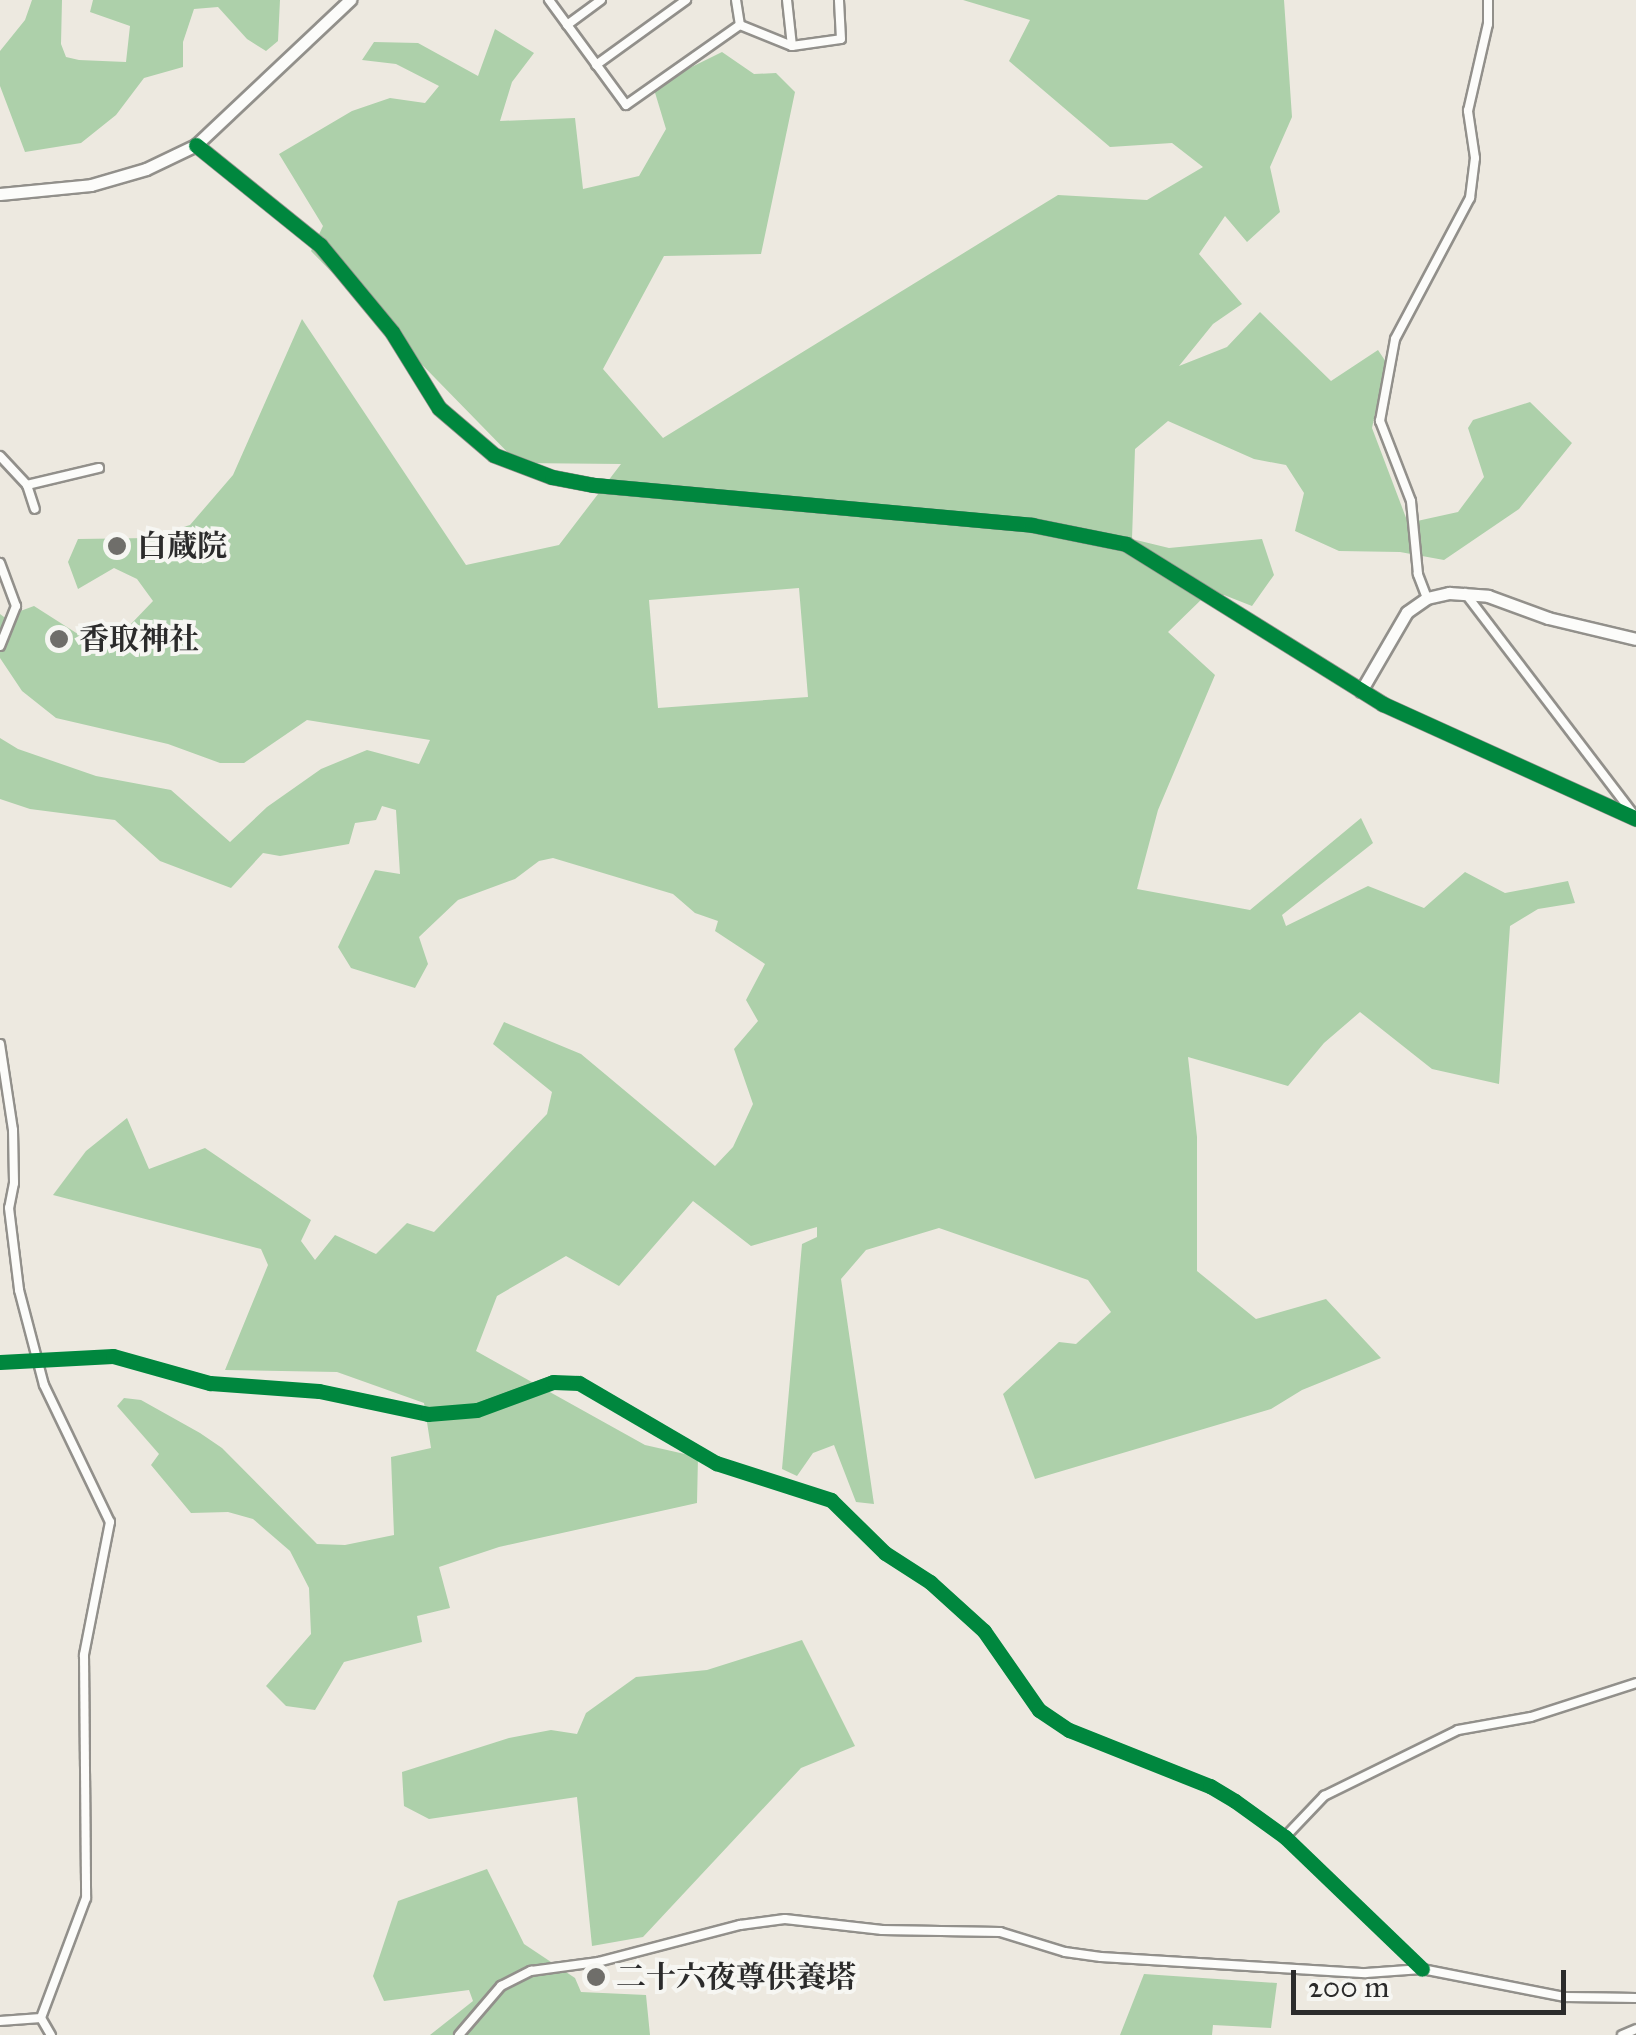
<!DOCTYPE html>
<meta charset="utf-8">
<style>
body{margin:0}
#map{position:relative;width:1636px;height:2035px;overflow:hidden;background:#ede9e0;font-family:"IM FELL Great Primer","Noto Serif JP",serif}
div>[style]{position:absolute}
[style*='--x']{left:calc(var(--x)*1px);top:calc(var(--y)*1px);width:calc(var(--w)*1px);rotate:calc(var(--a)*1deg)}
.forest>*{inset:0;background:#add0aa}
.roads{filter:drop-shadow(2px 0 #92908b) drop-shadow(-2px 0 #92908b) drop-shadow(0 2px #92908b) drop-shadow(0 -2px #92908b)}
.street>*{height:8px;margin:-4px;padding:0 4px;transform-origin:4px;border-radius:4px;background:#fcfcfa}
.secondary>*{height:11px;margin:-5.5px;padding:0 5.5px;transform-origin:5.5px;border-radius:5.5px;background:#fcfcfa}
.cycleway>*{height:15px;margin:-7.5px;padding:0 7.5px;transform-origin:7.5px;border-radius:7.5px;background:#00873e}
.dots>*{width:28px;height:28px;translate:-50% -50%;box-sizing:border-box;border:5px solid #f6f6f2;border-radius:50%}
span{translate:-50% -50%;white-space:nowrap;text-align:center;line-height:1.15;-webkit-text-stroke:8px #f6f6f2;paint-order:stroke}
.poi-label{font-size:30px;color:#2b2b2b;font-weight:700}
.left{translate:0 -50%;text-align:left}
.scale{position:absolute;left:1291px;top:1970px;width:275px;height:45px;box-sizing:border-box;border:5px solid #2b2b2b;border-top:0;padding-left:12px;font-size:30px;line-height:35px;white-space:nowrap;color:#2b2b2b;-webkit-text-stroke:8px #f6f6f2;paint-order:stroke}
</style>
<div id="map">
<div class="forest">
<i style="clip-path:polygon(32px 0,62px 0,61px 44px,66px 57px,79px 60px,126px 62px,130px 26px,90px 12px,93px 0,280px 0,278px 41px,266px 51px,247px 39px,218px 7px,194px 9px,183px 42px,183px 67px,144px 78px,116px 115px,81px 143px,25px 152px,0 86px,0 51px,25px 20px)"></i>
<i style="clip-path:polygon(evenodd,963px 0,1284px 0,1292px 117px,1270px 167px,1280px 212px,1247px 242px,1225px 216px,1199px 254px,1242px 304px,1213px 324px,1179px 366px,1227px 347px,1260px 312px,1331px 381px,1378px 350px,1386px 362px,1372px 428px,1408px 523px,1458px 512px,1484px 477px,1468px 428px,1473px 420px,1530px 402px,1572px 443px,1519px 509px,1444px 560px,1400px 552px,1339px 551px,1295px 531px,1304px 493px,1286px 465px,1254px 459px,1168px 421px,1135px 449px,1132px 539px,1169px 548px,1262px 539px,1274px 575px,1252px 606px,1224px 595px,1206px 595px,1168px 632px,1215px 675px,1158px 810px,1137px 889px,1250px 910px,1361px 818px,1373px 843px,1282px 915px,1286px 926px,1368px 886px,1424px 908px,1465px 872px,1505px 893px,1568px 881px,1575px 903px,1538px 909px,1510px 926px,1499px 1084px,1432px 1069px,1360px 1012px,1324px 1043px,1288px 1086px,1188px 1057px,1197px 1137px,1197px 1271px,1256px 1319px,1326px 1299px,1381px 1358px,1302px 1390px,1271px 1409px,1035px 1479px,1003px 1394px,1059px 1342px,1076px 1344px,1111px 1312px,1088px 1280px,939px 1228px,866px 1250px,841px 1279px,874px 1504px,856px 1502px,834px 1445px,813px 1453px,797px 1476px,782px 1469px,802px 1244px,817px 1237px,817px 1227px,751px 1246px,693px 1201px,619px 1286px,566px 1256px,497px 1296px,476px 1351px,645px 1445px,698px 1457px,697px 1503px,499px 1547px,439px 1567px,450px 1608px,417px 1616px,422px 1642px,344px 1662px,315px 1710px,286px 1706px,266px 1686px,311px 1634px,309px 1588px,290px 1551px,253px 1519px,228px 1512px,191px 1513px,151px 1465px,159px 1454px,117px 1406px,124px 1398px,141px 1400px,200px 1433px,222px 1448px,317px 1544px,345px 1545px,394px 1535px,391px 1457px,431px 1448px,424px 1403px,337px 1372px,225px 1370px,268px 1265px,261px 1249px,53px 1195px,86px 1151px,127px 1118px,149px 1169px,205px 1148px,311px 1220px,301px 1241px,315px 1260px,335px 1235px,376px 1254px,407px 1223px,434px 1232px,547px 1114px,552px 1092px,493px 1044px,504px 1022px,581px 1054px,715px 1166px,733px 1147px,753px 1104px,734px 1049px,758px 1021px,746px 1000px,765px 964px,715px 931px,718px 921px,695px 913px,673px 894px,553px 858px,539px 861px,515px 879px,458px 900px,419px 937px,428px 964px,415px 988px,351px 968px,338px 947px,375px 870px,400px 874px,396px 810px,382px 806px,376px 820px,355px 823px,349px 844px,280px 856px,263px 853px,231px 888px,160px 861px,115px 820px,30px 809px,0 799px,0 738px,18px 749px,96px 776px,171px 790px,230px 842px,267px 807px,321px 769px,367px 750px,419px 764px,430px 740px,307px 720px,244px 763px,220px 763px,168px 744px,56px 718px,22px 691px,0 658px,0 614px,4px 617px,34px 606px,81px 636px,130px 625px,153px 601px,137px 579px,114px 568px,78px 589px,68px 562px,78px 539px,149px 538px,190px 525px,233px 475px,302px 319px,466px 565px,559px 545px,621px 464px,518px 463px,311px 251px,323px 226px,279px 154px,352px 111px,390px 98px,425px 103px,439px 86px,396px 64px,362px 60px,374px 42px,418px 43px,478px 76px,495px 29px,534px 53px,512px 82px,500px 121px,575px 118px,583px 189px,639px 176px,666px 129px,653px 86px,722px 52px,754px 74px,776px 73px,795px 92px,761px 254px,664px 256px,603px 369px,663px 438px,1058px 195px,1147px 200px,1203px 167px,1172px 143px,1110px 147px,1009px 61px,1030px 20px,963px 0,799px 588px,808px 697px,658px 708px,649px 600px,799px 588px)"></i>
<i style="clip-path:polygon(802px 1640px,855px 1746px,801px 1768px,643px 1937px,592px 1946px,577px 1797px,429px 1819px,404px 1806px,402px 1772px,509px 1738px,551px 1730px,577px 1734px,586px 1713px,636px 1677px,707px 1670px)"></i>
<i style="clip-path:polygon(487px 1869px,524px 1944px,575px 1978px,581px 1992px,646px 1995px,650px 2035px,430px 2035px,473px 2001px,469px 1990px,384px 2001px,373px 1976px,398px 1901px)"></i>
<i style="clip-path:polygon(1144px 1974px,1277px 1983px,1271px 2028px,1213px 2025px,1212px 2035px,1120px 2035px)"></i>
</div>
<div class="roads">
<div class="street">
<i style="--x:549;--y:0;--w:130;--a:53.7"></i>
<i style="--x:626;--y:105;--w:139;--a:-35.1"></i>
<i style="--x:740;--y:25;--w:56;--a:22"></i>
<i style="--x:792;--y:46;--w:49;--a:-8.1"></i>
<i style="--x:841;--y:39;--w:39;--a:-93"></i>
<i style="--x:736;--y:0;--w:25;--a:81"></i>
<i style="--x:787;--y:0;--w:46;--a:83.8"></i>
<i style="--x:567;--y:25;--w:42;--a:-36.3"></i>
<i style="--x:596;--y:65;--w:111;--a:-35.8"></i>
<i style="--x:0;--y:456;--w:40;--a:47"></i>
<i style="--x:27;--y:485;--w:25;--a:72"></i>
<i style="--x:27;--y:485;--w:74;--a:-13.3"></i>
<i style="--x:0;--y:563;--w:46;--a:69.6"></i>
<i style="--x:16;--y:606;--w:43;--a:111.8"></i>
<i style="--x:1465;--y:593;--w:280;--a:52.7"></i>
<i style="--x:1427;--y:598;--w:26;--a:-111"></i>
<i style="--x:1418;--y:574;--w:73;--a:-95.5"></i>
<i style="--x:1411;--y:501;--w:86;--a:-111.2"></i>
<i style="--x:1380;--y:421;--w:83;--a:-79.6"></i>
<i style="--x:1395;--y:339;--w:160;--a:-62"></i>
<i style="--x:1470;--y:198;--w:40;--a:-82.9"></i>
<i style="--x:1475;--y:158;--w:48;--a:-98.5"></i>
<i style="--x:1468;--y:111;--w:89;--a:-77.1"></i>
<i style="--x:1488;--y:24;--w:24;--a:-90"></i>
<i style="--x:0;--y:1044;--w:87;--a:81.4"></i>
<i style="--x:13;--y:1130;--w:53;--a:88.9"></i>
<i style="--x:14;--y:1183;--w:25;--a:101"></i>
<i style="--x:9;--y:1208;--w:83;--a:83"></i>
<i style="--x:19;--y:1290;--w:98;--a:75.3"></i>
<i style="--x:44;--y:1385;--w:152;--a:64.3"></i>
<i style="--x:110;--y:1522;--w:136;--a:101.1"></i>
<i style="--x:84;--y:1655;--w:243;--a:89.5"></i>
<i style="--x:86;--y:1898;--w:128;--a:110.6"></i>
<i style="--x:0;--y:1362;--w:113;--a:-3"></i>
<i style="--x:113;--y:1356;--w:101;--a:15.6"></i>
<i style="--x:210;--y:1383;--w:109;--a:4.2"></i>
<i style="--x:319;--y:1391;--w:111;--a:11.9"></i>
<i style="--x:428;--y:1414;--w:49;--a:-4.7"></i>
<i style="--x:477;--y:1410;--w:81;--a:-20.2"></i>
<i style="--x:553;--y:1382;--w:26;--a:2"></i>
<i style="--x:579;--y:1383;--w:159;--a:30.3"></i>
<i style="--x:716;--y:1463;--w:121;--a:17.8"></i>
<i style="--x:831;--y:1500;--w:76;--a:44.5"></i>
<i style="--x:885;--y:1553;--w:54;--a:32.8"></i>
<i style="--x:930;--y:1582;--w:73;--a:42.2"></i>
<i style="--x:984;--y:1631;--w:96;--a:55.2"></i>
<i style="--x:1039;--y:1710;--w:36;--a:34"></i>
<i style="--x:1069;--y:1730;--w:152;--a:21.7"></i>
<i style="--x:1210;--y:1786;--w:29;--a:31"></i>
<i style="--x:1235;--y:1801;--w:62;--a:35.8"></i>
<i style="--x:1285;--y:1837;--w:190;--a:43.9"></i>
<i style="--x:1285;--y:1837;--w:57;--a:-46.4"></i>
<i style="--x:1324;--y:1796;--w:149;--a:-26.2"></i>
<i style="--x:1458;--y:1730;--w:74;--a:-10.1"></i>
<i style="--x:1531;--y:1717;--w:110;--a:-17.9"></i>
<i style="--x:41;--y:2018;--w:20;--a:60"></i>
<i style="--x:0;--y:2021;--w:41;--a:-4.2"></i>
<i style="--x:459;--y:2035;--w:65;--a:-49.4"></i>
<i style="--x:501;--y:1986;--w:34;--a:-27"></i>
<i style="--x:531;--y:1971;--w:68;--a:-7.7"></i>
<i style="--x:598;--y:1962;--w:147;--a:-14.6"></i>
<i style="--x:740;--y:1925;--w:45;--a:-7.6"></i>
<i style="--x:785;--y:1919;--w:98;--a:6.5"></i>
<i style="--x:882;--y:1930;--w:118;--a:1"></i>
<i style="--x:1000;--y:1932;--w:68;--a:17.1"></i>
<i style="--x:1065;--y:1952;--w:36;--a:8"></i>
<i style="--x:1101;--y:1957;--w:265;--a:3.5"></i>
<i style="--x:1366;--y:1973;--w:56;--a:-4.1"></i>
<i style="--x:1422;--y:1969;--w:146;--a:11.1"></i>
<i style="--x:1565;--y:1997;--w:71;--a:0.8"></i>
<i style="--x:1622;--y:2035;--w:15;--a:-23"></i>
</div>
<div class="secondary">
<i style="--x:196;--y:145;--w:159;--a:38.9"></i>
<i style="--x:320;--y:245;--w:113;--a:50.4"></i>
<i style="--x:392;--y:332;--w:89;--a:58.3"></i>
<i style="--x:439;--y:408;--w:72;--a:40.5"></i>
<i style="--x:494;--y:455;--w:62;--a:20.8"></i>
<i style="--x:552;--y:477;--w:43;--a:10.8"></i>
<i style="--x:594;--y:485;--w:440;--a:5.2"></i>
<i style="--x:1032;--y:525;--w:96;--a:11.4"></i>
<i style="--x:1126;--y:544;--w:303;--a:31.9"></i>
<i style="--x:1383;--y:704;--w:278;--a:24.4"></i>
<i style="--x:0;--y:194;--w:91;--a:-5.6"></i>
<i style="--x:91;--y:185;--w:57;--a:-16.2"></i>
<i style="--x:146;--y:169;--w:55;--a:-25.6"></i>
<i style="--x:196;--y:145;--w:212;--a:-43.3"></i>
<i style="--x:1361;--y:691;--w:91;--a:-59.8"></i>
<i style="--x:1407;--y:612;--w:24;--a:-35"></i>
<i style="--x:1427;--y:598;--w:23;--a:-13"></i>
<i style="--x:1449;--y:593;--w:39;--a:4"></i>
<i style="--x:1488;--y:596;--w:64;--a:20.1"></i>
<i style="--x:1548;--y:618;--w:90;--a:13.4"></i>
</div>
</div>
<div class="cycleway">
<i style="--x:196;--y:145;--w:159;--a:38.9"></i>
<i style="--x:320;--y:245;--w:113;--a:50.4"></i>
<i style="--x:392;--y:332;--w:89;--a:58.3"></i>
<i style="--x:439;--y:408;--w:72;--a:40.5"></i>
<i style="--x:494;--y:455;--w:62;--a:20.8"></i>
<i style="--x:552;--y:477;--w:43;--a:10.8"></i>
<i style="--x:594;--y:485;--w:440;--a:5.2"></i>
<i style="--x:1032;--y:525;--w:96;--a:11.4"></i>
<i style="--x:1126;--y:544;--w:303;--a:31.9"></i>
<i style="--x:1383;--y:704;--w:278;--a:24.4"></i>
<i style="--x:0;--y:1362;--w:113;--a:-3"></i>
<i style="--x:113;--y:1356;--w:101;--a:15.6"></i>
<i style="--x:210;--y:1383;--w:109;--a:4.2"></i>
<i style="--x:319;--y:1391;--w:111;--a:11.9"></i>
<i style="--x:428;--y:1414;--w:49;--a:-4.7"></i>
<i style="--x:477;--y:1410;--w:81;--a:-20.2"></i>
<i style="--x:553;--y:1382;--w:26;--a:2"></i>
<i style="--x:579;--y:1383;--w:159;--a:30.3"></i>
<i style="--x:716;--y:1463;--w:121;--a:17.8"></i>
<i style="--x:831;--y:1500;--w:76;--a:44.5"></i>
<i style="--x:885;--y:1553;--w:54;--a:32.8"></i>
<i style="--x:930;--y:1582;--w:73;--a:42.2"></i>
<i style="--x:984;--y:1631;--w:96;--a:55.2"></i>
<i style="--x:1039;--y:1710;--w:36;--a:34"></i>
<i style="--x:1069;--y:1730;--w:152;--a:21.7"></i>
<i style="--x:1210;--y:1786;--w:29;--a:31"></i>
<i style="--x:1235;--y:1801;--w:62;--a:35.8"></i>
<i style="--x:1285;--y:1837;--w:190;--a:43.9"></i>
</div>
<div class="dots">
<i style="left:117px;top:546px;background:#6f6e6a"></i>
<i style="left:59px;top:639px;background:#6f6e6a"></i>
<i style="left:596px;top:1977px;background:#6f6e6a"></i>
</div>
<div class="poi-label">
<span class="left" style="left:137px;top:546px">白蔵院</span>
<span class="left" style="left:79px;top:639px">香取神社</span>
<span class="left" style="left:616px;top:1977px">二十六夜尊供養塔</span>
</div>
<div class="scale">200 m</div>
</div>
